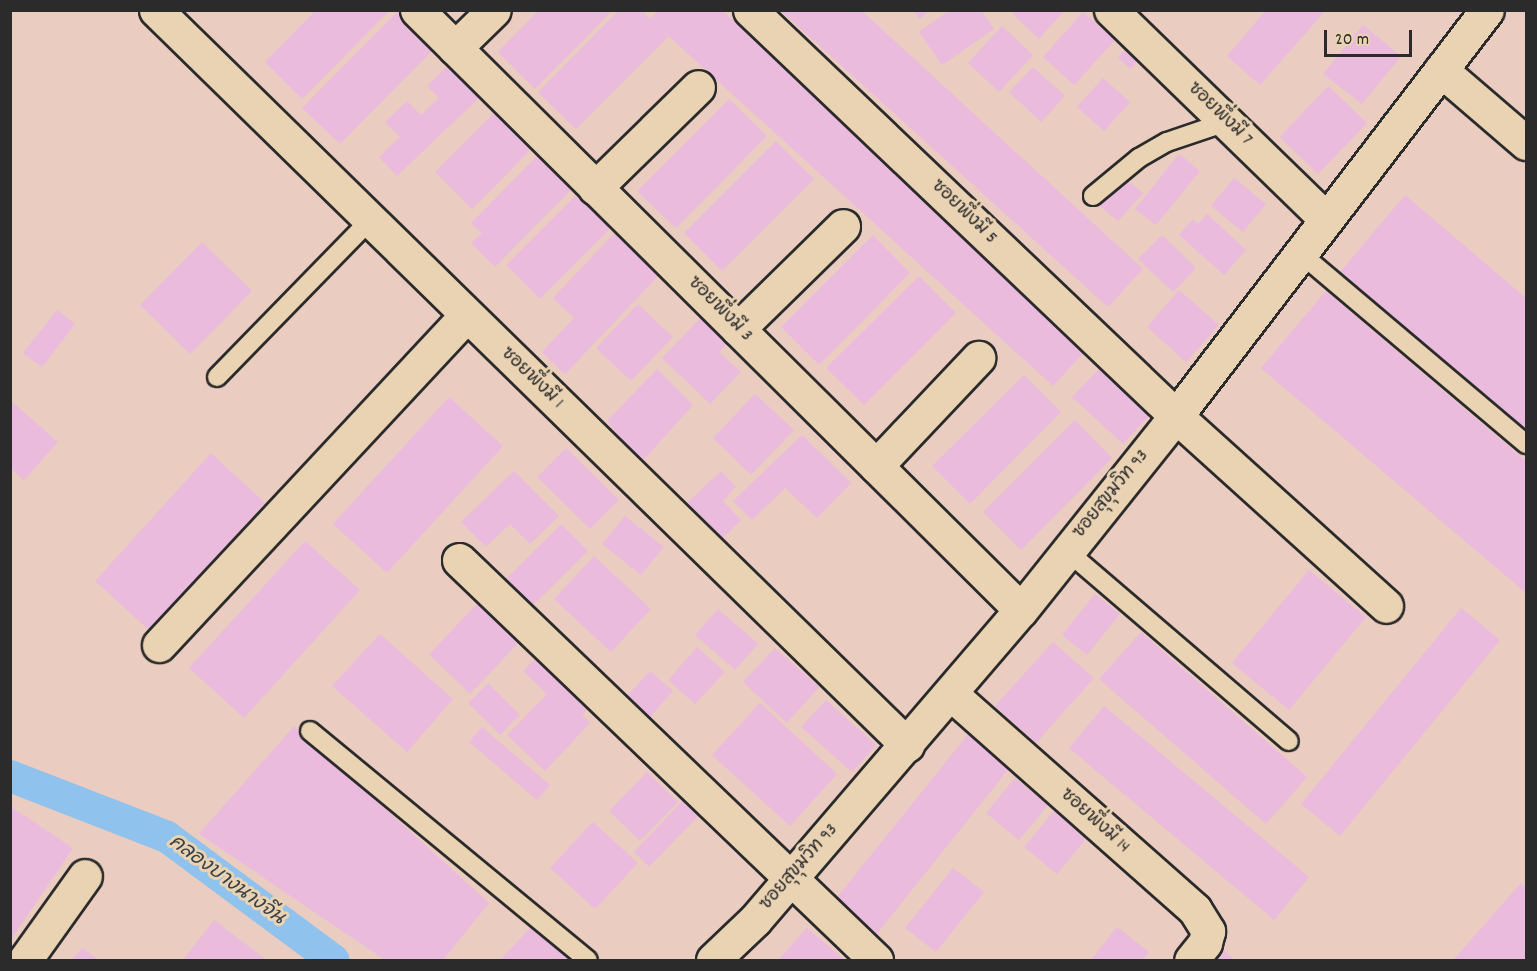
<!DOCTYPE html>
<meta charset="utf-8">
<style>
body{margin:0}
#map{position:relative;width:1537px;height:971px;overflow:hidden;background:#eaccc0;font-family:Dekko,"Playpen Sans Thai",sans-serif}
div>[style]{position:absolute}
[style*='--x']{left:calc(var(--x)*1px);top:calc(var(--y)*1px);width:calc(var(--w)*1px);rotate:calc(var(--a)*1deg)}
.canal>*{height:32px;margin:-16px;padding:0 16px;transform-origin:16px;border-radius:16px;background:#8fc2ec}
.building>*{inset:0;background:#eabbdd}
.roads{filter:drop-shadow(2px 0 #2b2b2b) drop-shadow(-2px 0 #2b2b2b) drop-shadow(0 2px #2b2b2b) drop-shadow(0 -2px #2b2b2b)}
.service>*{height:18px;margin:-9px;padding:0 9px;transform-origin:9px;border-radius:9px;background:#ead3b3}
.minor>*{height:33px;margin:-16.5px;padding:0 16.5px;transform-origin:16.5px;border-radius:16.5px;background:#ead3b3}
.tertiary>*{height:33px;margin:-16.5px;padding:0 16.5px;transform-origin:16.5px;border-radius:16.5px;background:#ead3b3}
span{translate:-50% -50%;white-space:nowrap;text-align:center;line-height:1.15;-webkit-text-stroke:6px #ead3b3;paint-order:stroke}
.street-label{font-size:18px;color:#2b2b2b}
.water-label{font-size:20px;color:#3a4248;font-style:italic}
.frame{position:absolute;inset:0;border:12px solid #2b2b2b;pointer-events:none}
.scale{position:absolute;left:1324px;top:30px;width:88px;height:27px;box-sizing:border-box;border:3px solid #2b2b2b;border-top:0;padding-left:8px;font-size:18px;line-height:21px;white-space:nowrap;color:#2b2b2b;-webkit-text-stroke:4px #ead3b3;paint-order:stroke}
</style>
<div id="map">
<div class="canal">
<i style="--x:10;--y:776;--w:168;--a:21.2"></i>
<i style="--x:167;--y:837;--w:207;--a:36.5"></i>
</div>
<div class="building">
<i style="clip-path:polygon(316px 10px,390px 10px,302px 99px,265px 62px)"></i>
<i style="clip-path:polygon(539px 10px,613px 10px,535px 89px,498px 52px)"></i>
<i style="clip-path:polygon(619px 10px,641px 10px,650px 19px,658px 10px,722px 10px,1088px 348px,1053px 386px,663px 31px,668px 37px,576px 129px,538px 92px)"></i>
<i style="clip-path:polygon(780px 10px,861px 10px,1143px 269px,1108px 307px)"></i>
<i style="clip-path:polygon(912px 10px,930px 10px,920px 19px)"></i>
<i style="clip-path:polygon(950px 10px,981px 10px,994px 29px,942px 65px,919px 32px)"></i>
<i style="clip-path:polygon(1016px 10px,1065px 10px,1039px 39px,1013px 14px)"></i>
<i style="clip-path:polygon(1266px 10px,1326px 10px,1260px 85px,1227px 56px)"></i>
<i style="clip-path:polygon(398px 11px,435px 48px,340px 144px,302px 108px)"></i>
<i style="clip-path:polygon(1083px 12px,1115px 40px,1074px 85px,1043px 57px)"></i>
<i style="clip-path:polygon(1363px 25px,1401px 56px,1362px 104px,1323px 74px)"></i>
<i style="clip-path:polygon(1002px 26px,1033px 55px,999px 92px,968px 63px)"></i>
<i style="clip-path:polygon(1130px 42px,1144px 53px,1131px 69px,1118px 58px)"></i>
<i style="clip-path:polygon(449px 64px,480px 97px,397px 176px,379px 157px,400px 137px,385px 122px,407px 101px,421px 115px,439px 98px,427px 86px)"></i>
<i style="clip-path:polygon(1033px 67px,1065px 96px,1041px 122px,1009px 92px)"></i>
<i style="clip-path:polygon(1103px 78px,1130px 102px,1104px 131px,1077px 107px)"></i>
<i style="clip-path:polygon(1328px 86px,1367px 123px,1318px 174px,1280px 137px)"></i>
<i style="clip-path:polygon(729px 99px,767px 136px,676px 228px,637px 191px)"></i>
<i style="clip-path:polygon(500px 107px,537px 143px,472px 209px,435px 172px)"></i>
<i style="clip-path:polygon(776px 141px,814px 179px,722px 271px,684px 233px)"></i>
<i style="clip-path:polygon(540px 153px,574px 187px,495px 267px,471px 243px,482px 233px,471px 223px)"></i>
<i style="clip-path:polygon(1179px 154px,1200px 171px,1156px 225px,1135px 209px)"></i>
<i style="clip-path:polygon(1123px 177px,1143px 193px,1118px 221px,1099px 205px)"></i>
<i style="clip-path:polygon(1234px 178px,1266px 204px,1243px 232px,1211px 206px)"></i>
<i style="clip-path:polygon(581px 190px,615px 224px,540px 299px,506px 265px)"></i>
<i style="clip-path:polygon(1405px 195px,1526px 298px,1526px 430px,1340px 272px)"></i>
<i style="clip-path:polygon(1207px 214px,1246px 250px,1224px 275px,1179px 235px,1193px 219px,1198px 224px)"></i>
<i style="clip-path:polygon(617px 230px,662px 272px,565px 374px,542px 352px,574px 318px,553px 298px)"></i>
<i style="clip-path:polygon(873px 235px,910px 273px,819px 365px,781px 327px)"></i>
<i style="clip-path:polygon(1162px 235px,1196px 268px,1173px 292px,1138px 259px)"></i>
<i style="clip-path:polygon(202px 242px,252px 291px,190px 354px,140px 305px)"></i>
<i style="clip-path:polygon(919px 276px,956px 313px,864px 405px,826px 368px)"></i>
<i style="clip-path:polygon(1179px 290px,1219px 325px,1186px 362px,1147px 327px)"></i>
<i style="clip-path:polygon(1326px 291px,1526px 461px,1526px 593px,1261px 368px)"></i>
<i style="clip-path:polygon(638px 304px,673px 337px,631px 381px,596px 348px)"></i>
<i style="clip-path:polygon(57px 310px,75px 324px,42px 367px,23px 353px)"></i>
<i style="clip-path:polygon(706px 312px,733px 338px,719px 352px,741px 372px,710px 404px,662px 358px)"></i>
<i style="clip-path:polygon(1100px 368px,1150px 415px,1123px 444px,1072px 397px)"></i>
<i style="clip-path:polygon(657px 369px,693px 405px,641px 463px,607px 421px)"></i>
<i style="clip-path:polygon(1024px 375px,1061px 412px,970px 504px,932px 466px)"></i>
<i style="clip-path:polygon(755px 394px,794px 430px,751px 475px,713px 438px)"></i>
<i style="clip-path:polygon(449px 397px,503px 446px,387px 573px,333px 524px)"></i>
<i style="clip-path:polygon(10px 400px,58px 442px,24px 480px,10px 468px)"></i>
<i style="clip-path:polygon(1075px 420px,1112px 458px,1021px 550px,983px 512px)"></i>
<i style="clip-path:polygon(802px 435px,851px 483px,817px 518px,785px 488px,752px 520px,733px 501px)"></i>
<i style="clip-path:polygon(566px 448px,619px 500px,590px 529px,537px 477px)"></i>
<i style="clip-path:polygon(211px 453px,265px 503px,149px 630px,95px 581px)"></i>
<i style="clip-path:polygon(514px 471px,559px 516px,530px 544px,510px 524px,486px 547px,461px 522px)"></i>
<i style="clip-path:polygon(721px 471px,736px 487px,723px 501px,741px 520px,722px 539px,687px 503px)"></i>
<i style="clip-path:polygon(625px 516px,664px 547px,641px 575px,602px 544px)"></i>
<i style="clip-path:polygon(561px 524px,588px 551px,530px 608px,503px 582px)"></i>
<i style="clip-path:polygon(305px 541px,360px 590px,244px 718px,189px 668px)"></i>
<i style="clip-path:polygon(594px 556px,651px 609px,611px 652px,554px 599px)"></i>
<i style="clip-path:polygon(1309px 570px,1366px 617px,1289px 710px,1232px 663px)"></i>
<i style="clip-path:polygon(1095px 594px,1120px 614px,1087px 655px,1062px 635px)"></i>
<i style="clip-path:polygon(482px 599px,523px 638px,470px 694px,429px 654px)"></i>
<i style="clip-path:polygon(1461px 608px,1500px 640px,1340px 836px,1301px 804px)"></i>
<i style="clip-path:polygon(718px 609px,758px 644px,735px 670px,695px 635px)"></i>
<i style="clip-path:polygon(1141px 632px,1307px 777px,1266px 824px,1099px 679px)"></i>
<i style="clip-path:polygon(380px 634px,453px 699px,407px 752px,332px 686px)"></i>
<i style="clip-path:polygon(1053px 642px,1094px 678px,1036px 743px,995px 706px)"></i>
<i style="clip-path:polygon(697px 647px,725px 672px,695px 704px,668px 680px)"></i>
<i style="clip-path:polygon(775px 648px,819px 687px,787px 723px,743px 682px)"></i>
<i style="clip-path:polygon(543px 651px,595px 701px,582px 715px,590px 723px,545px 771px,507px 735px,547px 694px,523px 671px)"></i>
<i style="clip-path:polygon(650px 671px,673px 691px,649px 718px,626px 697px)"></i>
<i style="clip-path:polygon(488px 683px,520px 715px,500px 735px,468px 703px)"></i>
<i style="clip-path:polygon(826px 700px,876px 745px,852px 772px,801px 727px)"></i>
<i style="clip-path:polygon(760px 703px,837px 774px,790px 826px,712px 755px)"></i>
<i style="clip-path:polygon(1104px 706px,1309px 877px,1274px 920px,1069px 748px)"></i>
<i style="clip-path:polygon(986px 712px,1027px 746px,872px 940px,830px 906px)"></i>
<i style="clip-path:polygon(294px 726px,489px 903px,443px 960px,385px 960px,199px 834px)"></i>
<i style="clip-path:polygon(482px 727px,550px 785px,537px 800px,469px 742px)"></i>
<i style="clip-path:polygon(647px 772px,678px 802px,640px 841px,609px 811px)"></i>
<i style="clip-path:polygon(1015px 778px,1048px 805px,1019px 840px,986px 813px)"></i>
<i style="clip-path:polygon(686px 797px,702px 812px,649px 867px,634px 852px)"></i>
<i style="clip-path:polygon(10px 806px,73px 848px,10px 941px)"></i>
<i style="clip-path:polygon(1054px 811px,1086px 839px,1057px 874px,1024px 847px)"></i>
<i style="clip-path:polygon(593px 822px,638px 863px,595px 909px,550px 868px)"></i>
<i style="clip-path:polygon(953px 868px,984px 892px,936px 952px,905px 928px)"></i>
<i style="clip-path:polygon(1521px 883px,1526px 888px,1526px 960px,1453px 960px)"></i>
<i style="clip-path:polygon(214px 920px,265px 959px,263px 960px,183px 960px)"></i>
<i style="clip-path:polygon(532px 926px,569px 960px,500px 960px)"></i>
<i style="clip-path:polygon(1117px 927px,1149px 952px,1143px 960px,1091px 960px)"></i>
<i style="clip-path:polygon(807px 928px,845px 960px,778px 960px)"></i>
<i style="clip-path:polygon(1219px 946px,1235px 960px,1205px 960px)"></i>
<i style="clip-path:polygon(82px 948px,99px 960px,72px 960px)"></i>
</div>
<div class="roads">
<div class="service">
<i style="--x:1093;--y:196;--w:60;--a:-39.6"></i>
<i style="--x:1139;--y:158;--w:32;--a:-30"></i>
<i style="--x:1167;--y:142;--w:62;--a:-18.7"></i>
<i style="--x:1300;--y:253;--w:296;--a:40.2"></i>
<i style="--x:217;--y:377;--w:219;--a:-45.7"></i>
<i style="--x:1067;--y:551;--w:292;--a:40.6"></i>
<i style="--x:310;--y:731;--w:360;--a:39.5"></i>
</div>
<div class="minor">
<i style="--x:156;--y:10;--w:1051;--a:44.38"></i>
<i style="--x:417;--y:10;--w:851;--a:44.81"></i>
<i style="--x:750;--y:10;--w:588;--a:43.62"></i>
<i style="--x:1176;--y:416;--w:283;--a:42.1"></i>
<i style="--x:1111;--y:10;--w:300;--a:44.2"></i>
<i style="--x:455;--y:48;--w:54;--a:-44.3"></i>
<i style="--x:1441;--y:70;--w:112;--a:40.7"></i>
<i style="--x:595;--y:188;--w:144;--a:-44.4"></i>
<i style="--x:738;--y:329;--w:147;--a:-44.4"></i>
<i style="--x:876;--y:466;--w:149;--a:-46.6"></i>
<i style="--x:459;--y:560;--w:578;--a:43.81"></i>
<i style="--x:159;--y:645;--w:450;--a:-47"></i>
<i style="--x:950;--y:693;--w:327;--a:41.5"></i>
<i style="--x:1195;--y:910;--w:25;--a:58"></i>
<i style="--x:1208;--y:931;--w:12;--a:104"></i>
<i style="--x:1205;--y:943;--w:22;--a:129"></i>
<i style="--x:25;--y:960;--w:103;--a:-54.5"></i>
</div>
<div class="tertiary">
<i style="--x:713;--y:960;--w:58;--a:-43.6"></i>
<i style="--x:755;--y:920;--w:408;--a:-49.4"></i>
<i style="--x:1021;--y:610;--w:248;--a:-51.4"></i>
<i style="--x:1176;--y:416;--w:511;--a:-52.55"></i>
</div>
</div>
<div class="street-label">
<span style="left:1219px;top:115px;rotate:44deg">ซอยพึ่งมี 7</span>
<span style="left:963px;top:213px;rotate:44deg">ซอยพึ่งมี 5</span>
<span style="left:719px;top:310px;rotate:45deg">ซอยพึ่งมี 3</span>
<span style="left:531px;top:379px;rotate:44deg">ซอยพึ่งมี 1</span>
<span style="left:1112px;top:495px;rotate:-51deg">ซอยสุขุมวิท 93</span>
<span style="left:1094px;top:822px;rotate:42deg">ซอยพึ่งมี 14</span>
<span style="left:800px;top:868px;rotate:-49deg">ซอยสุขุมวิท 93</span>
</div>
<div class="water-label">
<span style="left:226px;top:881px;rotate:36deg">คลองบางนางจีน</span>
</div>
<div class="frame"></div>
<div class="scale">20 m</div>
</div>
